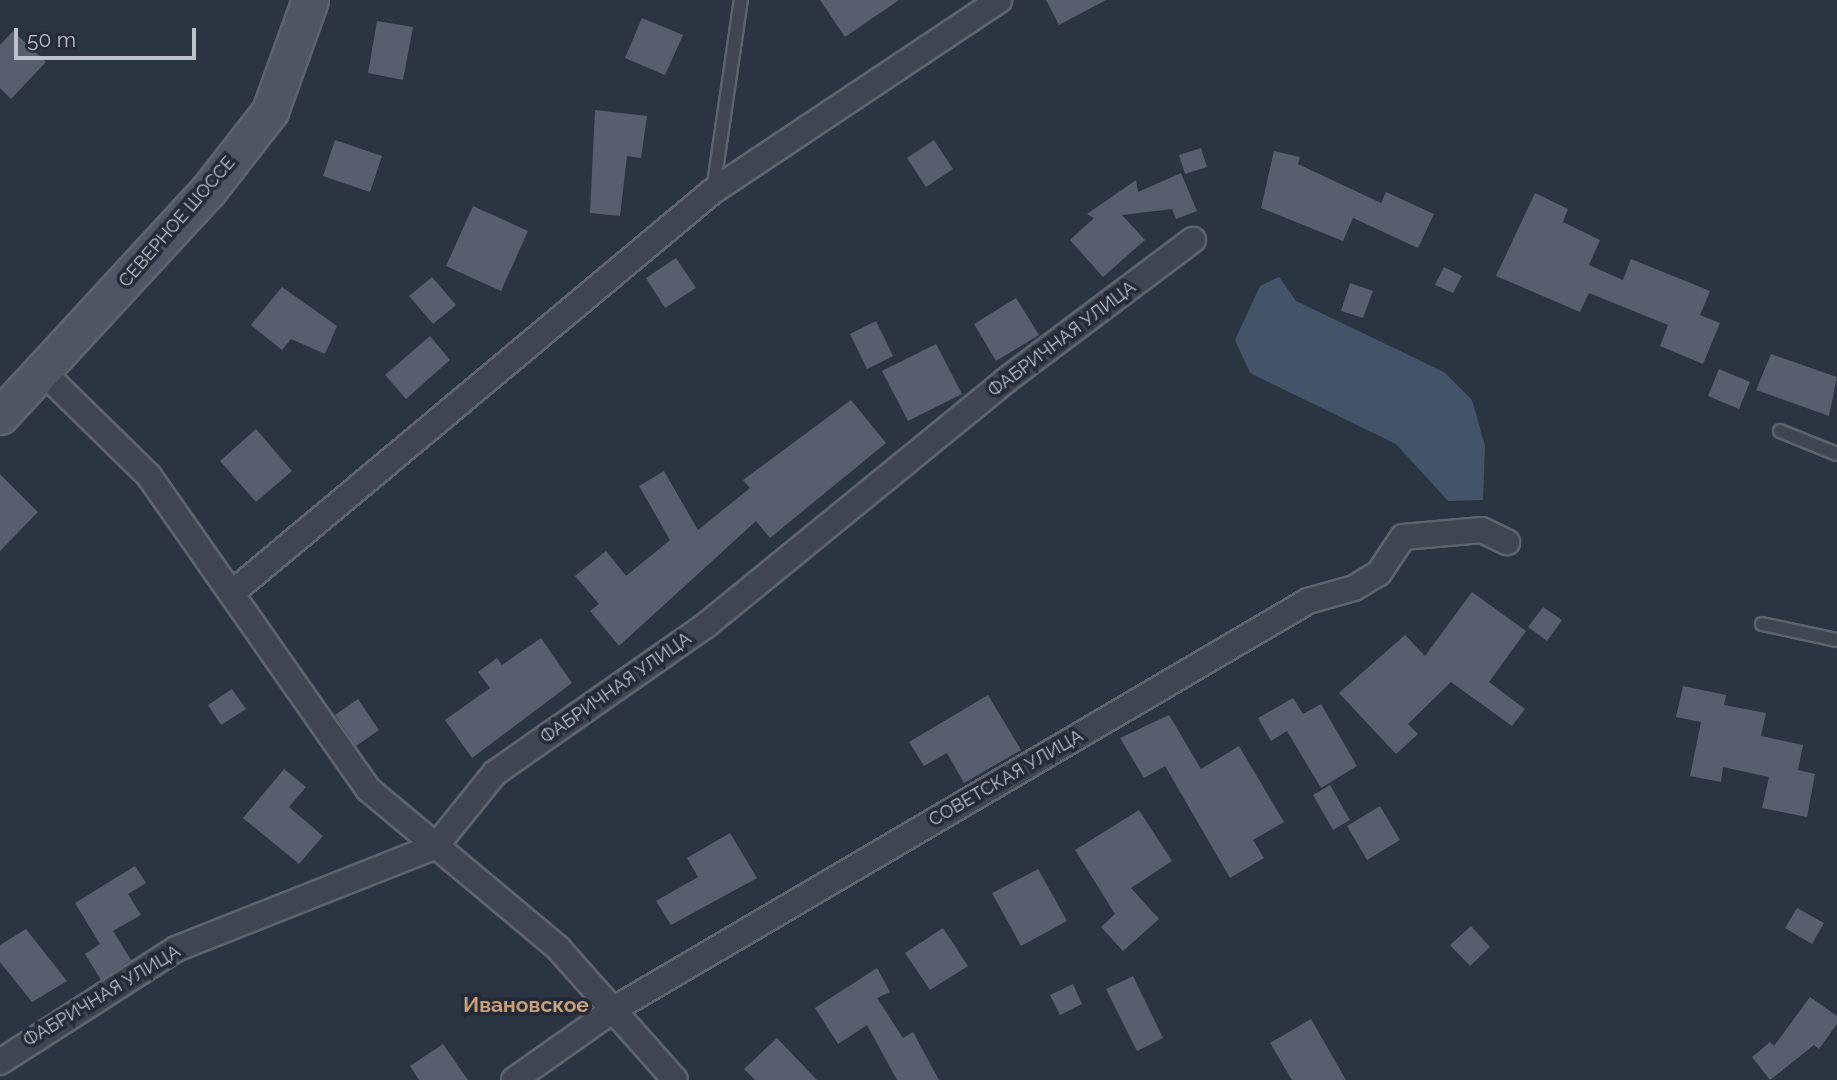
<!DOCTYPE html>
<meta charset="utf-8">
<style>
body{margin:0}
#map{position:relative;width:1837px;height:1080px;overflow:hidden;background:#2b3441;font-family:Raleway,sans-serif}
div>[style]{position:absolute}
[style*='--x']{left:calc(var(--x)*1px);top:calc(var(--y)*1px);width:calc(var(--w)*1px);rotate:calc(var(--a)*1deg)}
.water>*{inset:0;background:#455369}
.building>*{inset:0;background:#575f6e}
.roads{filter:drop-shadow(2px 0 #5d646e) drop-shadow(-2px 0 #5d646e) drop-shadow(0 2px #5d646e) drop-shadow(0 -2px #5d646e)}
.lane>*{height:12px;margin:-6px;padding:0 6px;transform-origin:6px;border-radius:6px;background:#3f4651}
.street>*{height:24px;margin:-12px;padding:0 12px;transform-origin:12px;border-radius:12px;background:#3f4651}
.secondary>*{height:35px;margin:-17.5px;padding:0 17.5px;transform-origin:17.5px;border-radius:17.5px;background:#4e5563}
span{translate:-50% -50%;white-space:nowrap;text-align:center;line-height:1.15;-webkit-text-stroke:7px #242b36;paint-order:stroke}
.street-label{font-size:18px;color:#bcc1cb}
.quarter-label{font-size:21px;color:#ca9f78;font-weight:700}
.scale{position:absolute;left:14px;top:28px;width:182px;height:32px;box-sizing:border-box;border:4px solid #bcc1cb;border-top:0;padding-left:9px;font-size:21px;line-height:24px;white-space:nowrap;color:#bcc1cb;-webkit-text-stroke:5px #242b36;paint-order:stroke}
</style>
<div id="map">
<div class="water">
<i style="clip-path:polygon(1279px 277px,1296px 301px,1444px 372px,1472px 400px,1485px 446px,1483px 500px,1448px 501px,1396px 444px,1250px 373px,1235px 340px,1260px 286px)"></i>
</div>
<div class="building">
<i style="clip-path:polygon(820px 0,899px 0,845px 37px)"></i>
<i style="clip-path:polygon(1046px 0,1106px 0,1059px 25px)"></i>
<i style="clip-path:polygon(642px 18px,683px 35px,665px 75px,625px 58px)"></i>
<i style="clip-path:polygon(377px 21px,413px 27px,403px 80px,368px 73px)"></i>
<i style="clip-path:polygon(13px 31px,46px 62px,11px 99px,0 88px,0 45px)"></i>
<i style="clip-path:polygon(595px 110px,647px 116px,641px 158px,627px 156px,620px 216px,590px 213px)"></i>
<i style="clip-path:polygon(335px 140px,382px 156px,370px 192px,323px 176px)"></i>
<i style="clip-path:polygon(934px 140px,953px 169px,926px 187px,907px 158px)"></i>
<i style="clip-path:polygon(1201px 148px,1207px 167px,1185px 174px,1179px 155px)"></i>
<i style="clip-path:polygon(1274px 151px,1300px 157px,1298px 164px,1381px 203px,1386px 192px,1434px 214px,1418px 248px,1353px 218px,1343px 241px,1261px 208px)"></i>
<i style="clip-path:polygon(1181px 173px,1197px 211px,1176px 219px,1172px 209px,1122px 215px,1145px 240px,1103px 277px,1070px 240px,1094px 218px,1087px 214px,1136px 180px,1138px 192px)"></i>
<i style="clip-path:polygon(1535px 193px,1568px 209px,1563px 222px,1600px 240px,1589px 265px,1623px 280px,1631px 259px,1710px 291px,1700px 315px,1720px 323px,1703px 364px,1660px 346px,1668px 325px,1589px 293px,1580px 312px,1496px 276px)"></i>
<i style="clip-path:polygon(473px 206px,528px 231px,501px 291px,446px 266px)"></i>
<i style="clip-path:polygon(676px 258px,696px 288px,665px 308px,646px 278px)"></i>
<i style="clip-path:polygon(1444px 267px,1462px 276px,1453px 293px,1435px 285px)"></i>
<i style="clip-path:polygon(432px 277px,456px 305px,433px 324px,409px 296px)"></i>
<i style="clip-path:polygon(1350px 283px,1373px 291px,1363px 318px,1341px 311px)"></i>
<i style="clip-path:polygon(282px 287px,337px 326px,325px 354px,291px 339px,282px 350px,251px 325px)"></i>
<i style="clip-path:polygon(1016px 298px,1039px 335px,996px 361px,974px 324px)"></i>
<i style="clip-path:polygon(876px 321px,893px 356px,867px 369px,850px 334px)"></i>
<i style="clip-path:polygon(430px 336px,450px 360px,406px 399px,385px 375px)"></i>
<i style="clip-path:polygon(936px 344px,962px 394px,908px 421px,882px 371px)"></i>
<i style="clip-path:polygon(1771px 354px,1837px 377px,1829px 416px,1756px 390px)"></i>
<i style="clip-path:polygon(1719px 369px,1750px 382px,1739px 409px,1708px 396px)"></i>
<i style="clip-path:polygon(851px 400px,886px 443px,770px 538px,756px 521px,619px 646px,590px 611px,599px 604px,575px 576px,606px 551px,626px 576px,670px 540px,639px 486px,664px 471px,698px 530px,750px 488px,743px 480px)"></i>
<i style="clip-path:polygon(256px 429px,292px 471px,256px 502px,220px 461px)"></i>
<i style="clip-path:polygon(0 474px,38px 512px,0 551px)"></i>
<i style="clip-path:polygon(1472px 592px,1526px 631px,1489px 682px,1525px 709px,1512px 726px,1451px 682px,1408px 724px,1418px 734px,1396px 754px,1339px 693px,1405px 635px,1425px 656px)"></i>
<i style="clip-path:polygon(1543px 607px,1562px 620px,1547px 641px,1528px 627px)"></i>
<i style="clip-path:polygon(541px 638px,572px 683px,472px 758px,445px 720px,490px 688px,478px 672px,497px 658px,502px 665px)"></i>
<i style="clip-path:polygon(1683px 686px,1726px 695px,1724px 705px,1766px 713px,1761px 736px,1803px 745px,1798px 770px,1815px 774px,1807px 817px,1762px 808px,1769px 777px,1723px 767px,1721px 782px,1690px 776px,1701px 722px,1676px 717px)"></i>
<i style="clip-path:polygon(232px 689px,246px 709px,221px 725px,208px 705px)"></i>
<i style="clip-path:polygon(988px 695px,1021px 750px,964px 783px,947px 753px,924px 766px,909px 742px)"></i>
<i style="clip-path:polygon(1293px 698px,1303px 714px,1321px 704px,1357px 766px,1321px 788px,1287px 731px,1271px 741px,1258px 718px)"></i>
<i style="clip-path:polygon(358px 699px,379px 730px,356px 746px,335px 715px)"></i>
<i style="clip-path:polygon(1169px 715px,1201px 769px,1239px 746px,1284px 822px,1253px 840px,1264px 858px,1230px 878px,1165px 766px,1144px 778px,1120px 738px)"></i>
<i style="clip-path:polygon(284px 769px,306px 787px,289px 807px,323px 836px,299px 864px,243px 818px)"></i>
<i style="clip-path:polygon(1330px 785px,1350px 820px,1333px 830px,1313px 795px)"></i>
<i style="clip-path:polygon(1380px 806px,1400px 840px,1367px 860px,1347px 826px)"></i>
<i style="clip-path:polygon(1139px 810px,1172px 861px,1131px 888px,1159px 919px,1123px 951px,1101px 927px,1115px 914px,1075px 850px)"></i>
<i style="clip-path:polygon(730px 833px,757px 878px,671px 925px,656px 901px,698px 877px,687px 858px)"></i>
<i style="clip-path:polygon(135px 866px,146px 883px,128px 894px,141px 915px,113px 931px,131px 960px,101px 980px,85px 954px,100px 944px,75px 903px)"></i>
<i style="clip-path:polygon(1038px 869px,1067px 921px,1021px 946px,992px 893px)"></i>
<i style="clip-path:polygon(1797px 908px,1824px 923px,1812px 944px,1785px 928px)"></i>
<i style="clip-path:polygon(1471px 926px,1490px 947px,1470px 966px,1450px 945px)"></i>
<i style="clip-path:polygon(943px 928px,968px 966px,930px 990px,905px 953px)"></i>
<i style="clip-path:polygon(26px 929px,67px 981px,32px 1002px,0 962px,0 945px)"></i>
<i style="clip-path:polygon(877px 968px,890px 992px,877px 998px,903px 1038px,913px 1032px,939px 1080px,897px 1080px,867px 1025px,838px 1044px,815px 1008px)"></i>
<i style="clip-path:polygon(1133px 976px,1163px 1038px,1137px 1051px,1106px 989px)"></i>
<i style="clip-path:polygon(1073px 984px,1082px 1004px,1060px 1015px,1050px 995px)"></i>
<i style="clip-path:polygon(1810px 997px,1837px 1016px,1837px 1024px,1819px 1049px,1814px 1045px,1770px 1080px,1752px 1057px,1770px 1042px,1774px 1046px)"></i>
<i style="clip-path:polygon(1311px 1019px,1346px 1080px,1292px 1080px,1270px 1043px)"></i>
<i style="clip-path:polygon(777px 1038px,817px 1080px,755px 1080px,744px 1069px)"></i>
<i style="clip-path:polygon(443px 1044px,468px 1080px,419px 1080px,410px 1066px)"></i>
</div>
<div class="roads">
<div class="lane">
<i style="--x:713;--y:191;--w:193;--a:-81.7"></i>
<i style="--x:1780;--y:431;--w:61;--a:22"></i>
<i style="--x:1762;--y:624;--w:77;--a:12"></i>
</div>
<div class="street">
<i style="--x:44;--y:373;--w:147;--a:44.4"></i>
<i style="--x:149;--y:476;--w:382;--a:55"></i>
<i style="--x:368;--y:789;--w:248;--a:39.9"></i>
<i style="--x:558;--y:948;--w:176;--a:48.4"></i>
<i style="--x:233;--y:592;--w:625;--a:-39.88"></i>
<i style="--x:713;--y:191;--w:344;--a:-33.7"></i>
<i style="--x:0;--y:1062;--w:209;--a:-32.7"></i>
<i style="--x:176;--y:949;--w:280;--a:-21.6"></i>
<i style="--x:436;--y:846;--w:94;--a:-51.1"></i>
<i style="--x:495;--y:773;--w:256;--a:-35"></i>
<i style="--x:705;--y:626;--w:387;--a:-39.2"></i>
<i style="--x:1005;--y:381;--w:235;--a:-36.9"></i>
<i style="--x:514;--y:1080;--w:125;--a:-35.2"></i>
<i style="--x:616;--y:1008;--w:803;--a:-30.46"></i>
<i style="--x:1308;--y:601;--w:48;--a:-15.8"></i>
<i style="--x:1354;--y:588;--w:29;--a:-31"></i>
<i style="--x:1379;--y:573;--w:43;--a:-56.3"></i>
<i style="--x:1403;--y:537;--w:79;--a:-5.1"></i>
<i style="--x:1482;--y:530;--w:28;--a:26"></i>
</div>
<div class="secondary">
<i style="--x:0;--y:416;--w:305;--a:-47.3"></i>
<i style="--x:207;--y:192;--w:103;--a:-52.1"></i>
<i style="--x:270;--y:111;--w:118;--a:-70.2"></i>
</div>
</div>
<div class="street-label">
<span style="left:177px;top:222px;rotate:-49deg">СЕВЕРНОЕ ШОССЕ</span>
<span style="left:1062px;top:339px;rotate:-37deg">ФАБРИЧНАЯ УЛИЦА</span>
<span style="left:616px;top:688px;rotate:-35deg">ФАБРИЧНАЯ УЛИЦА</span>
<span style="left:1006px;top:778px;rotate:-30deg">СОВЕТСКАЯ УЛИЦА</span>
<span style="left:102px;top:996px;rotate:-31deg">ФАБРИЧНАЯ УЛИЦА</span>
</div>
<div class="quarter-label">
<span style="left:526px;top:1005px">Ивановское</span>
</div>
<div class="scale">50 m</div>
</div>
